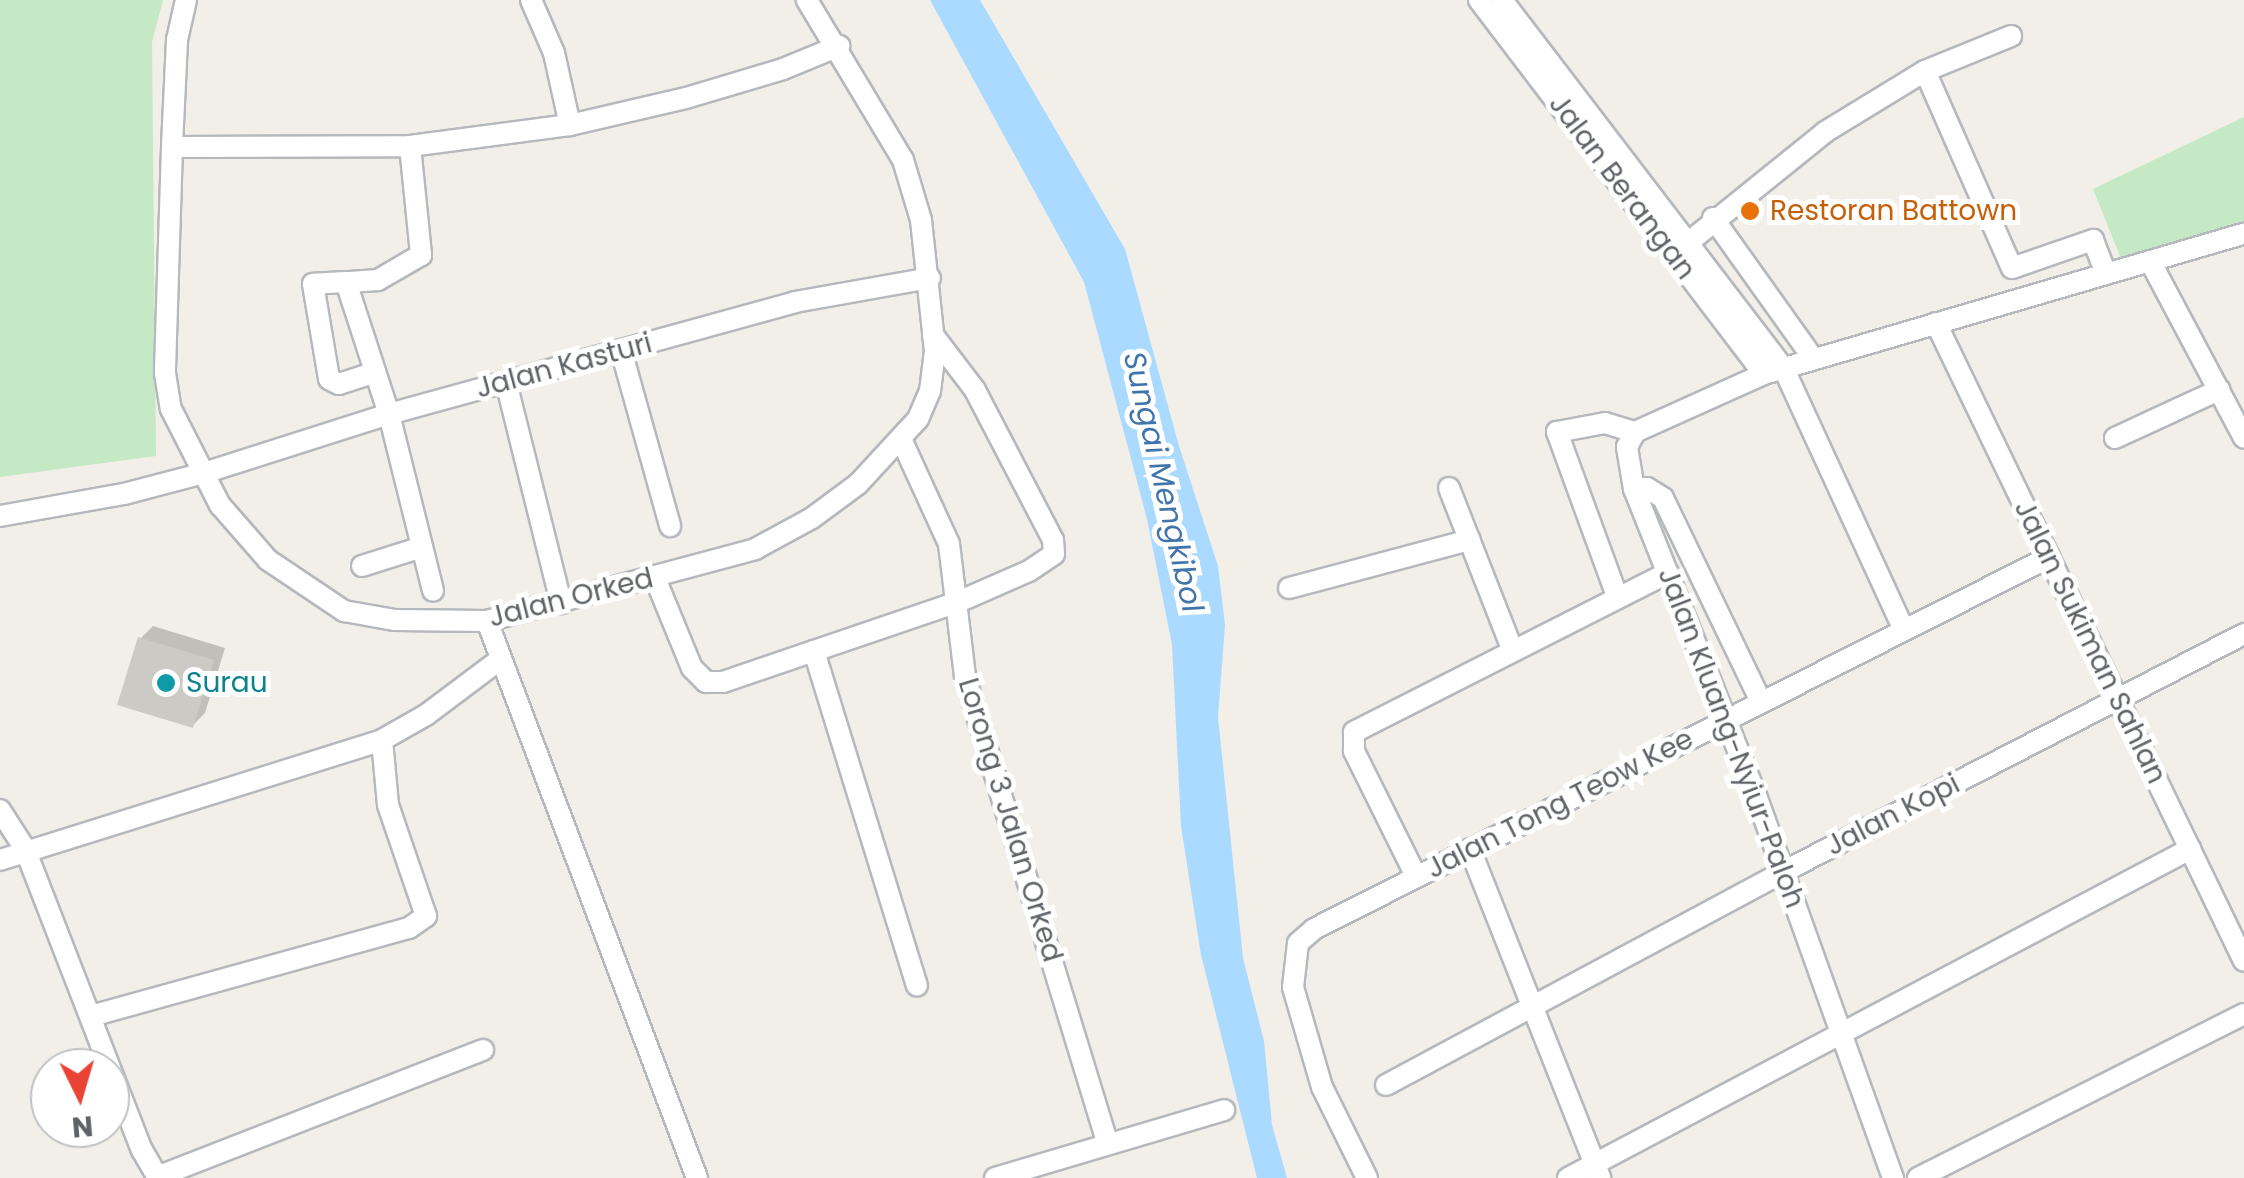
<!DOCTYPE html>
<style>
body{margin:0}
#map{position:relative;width:2244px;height:1178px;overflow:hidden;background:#f1efe8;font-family:Poppins,sans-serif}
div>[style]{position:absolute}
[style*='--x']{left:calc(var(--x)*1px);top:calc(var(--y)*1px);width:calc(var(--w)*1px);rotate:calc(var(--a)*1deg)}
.green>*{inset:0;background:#c5e8c5}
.water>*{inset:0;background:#aadaff}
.shadow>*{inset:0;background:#0003}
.building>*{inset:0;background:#cccac5}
.roads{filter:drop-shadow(2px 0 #b5b8bc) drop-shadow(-2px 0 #b5b8bc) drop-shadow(0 2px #b5b8bc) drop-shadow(0 -2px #b5b8bc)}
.minor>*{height:20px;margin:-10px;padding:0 10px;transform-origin:10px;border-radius:10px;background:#fff}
.dots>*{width:28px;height:28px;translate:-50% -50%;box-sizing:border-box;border:5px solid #fff;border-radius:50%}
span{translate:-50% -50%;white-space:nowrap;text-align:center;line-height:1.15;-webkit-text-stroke:10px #fff;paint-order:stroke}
.street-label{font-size:28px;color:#5f6368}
.food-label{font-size:28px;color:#c56008}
.left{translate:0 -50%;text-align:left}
.culture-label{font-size:28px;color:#0d838f}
.water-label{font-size:30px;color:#4174aa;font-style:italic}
.north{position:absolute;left:30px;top:1048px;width:100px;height:100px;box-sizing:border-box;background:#fff;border:2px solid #bfc1c3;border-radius:50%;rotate:175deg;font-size:28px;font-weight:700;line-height:40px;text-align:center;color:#5f6368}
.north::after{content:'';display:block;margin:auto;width:35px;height:45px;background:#ea4335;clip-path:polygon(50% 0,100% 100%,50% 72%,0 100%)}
</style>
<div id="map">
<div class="green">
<i style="clip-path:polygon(0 0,163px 0,152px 42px,156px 456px,0 477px)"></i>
<i style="clip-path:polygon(2244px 117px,2244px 226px,2122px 261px,2093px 189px)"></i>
</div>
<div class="water">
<i style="clip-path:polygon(930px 0,980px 0,1125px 249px,1179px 446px,1218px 566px,1225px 625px,1218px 717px,1243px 958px,1264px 1041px,1272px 1125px,1287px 1178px,1257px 1178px,1201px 955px,1181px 826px,1172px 645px,1147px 519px,1084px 282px)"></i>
</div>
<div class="shadow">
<i style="clip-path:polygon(153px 626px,225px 648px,205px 713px,192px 726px,141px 638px)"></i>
</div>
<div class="building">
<i style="clip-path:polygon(138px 637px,214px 660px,193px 728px,117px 705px)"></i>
</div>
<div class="roads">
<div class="minor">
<i style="--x:186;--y:0;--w:41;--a:102.7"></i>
<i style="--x:177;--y:40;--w:107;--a:92.7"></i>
<i style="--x:172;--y:147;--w:226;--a:91.8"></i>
<i style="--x:165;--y:373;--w:36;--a:81"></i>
<i style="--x:171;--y:409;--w:108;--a:63"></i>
<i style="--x:220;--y:505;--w:73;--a:48.9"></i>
<i style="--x:268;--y:560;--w:92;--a:33.9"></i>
<i style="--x:344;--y:611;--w:52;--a:10"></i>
<i style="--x:395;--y:620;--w:92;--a:0.6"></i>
<i style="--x:487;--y:621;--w:278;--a:-15"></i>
<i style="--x:755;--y:549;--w:65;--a:-28.5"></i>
<i style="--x:812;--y:518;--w:57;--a:-36.5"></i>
<i style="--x:858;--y:484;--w:88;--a:-47.3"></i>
<i style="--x:918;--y:419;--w:30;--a:-67"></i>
<i style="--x:930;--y:391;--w:40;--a:-82.9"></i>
<i style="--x:935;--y:351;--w:132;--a:-96.1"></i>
<i style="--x:921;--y:220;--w:63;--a:-106.7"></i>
<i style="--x:903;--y:160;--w:187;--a:-121"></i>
<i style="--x:531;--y:0;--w:58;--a:66.5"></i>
<i style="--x:554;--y:53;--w:74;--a:77.5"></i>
<i style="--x:1479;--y:0;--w:470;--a:52.7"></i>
<i style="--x:1502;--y:0;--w:462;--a:52.6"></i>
<i style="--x:1783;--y:367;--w:289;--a:65.3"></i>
<i style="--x:1925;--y:71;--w:215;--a:66.2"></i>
<i style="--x:2012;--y:268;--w:86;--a:-19.1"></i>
<i style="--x:2093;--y:240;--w:36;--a:69"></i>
<i style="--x:410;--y:146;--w:110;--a:84.2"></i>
<i style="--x:421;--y:255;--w:50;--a:149.8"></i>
<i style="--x:378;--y:280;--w:32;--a:176"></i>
<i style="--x:346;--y:282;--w:139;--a:72"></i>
<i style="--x:389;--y:414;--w:182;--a:76"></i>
<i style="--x:172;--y:147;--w:238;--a:-0.2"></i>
<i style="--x:410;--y:146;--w:161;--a:-7.5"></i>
<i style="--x:570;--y:125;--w:119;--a:-13.1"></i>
<i style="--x:686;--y:98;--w:101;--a:-16.6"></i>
<i style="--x:783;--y:69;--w:61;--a:-22.3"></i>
<i style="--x:1713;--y:218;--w:172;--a:54.5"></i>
<i style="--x:1679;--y:250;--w:188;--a:-38.9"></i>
<i style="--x:1825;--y:132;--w:117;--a:-31.4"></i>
<i style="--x:1925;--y:71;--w:93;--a:-22.1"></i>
<i style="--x:2150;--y:261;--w:200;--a:62"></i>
<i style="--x:346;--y:282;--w:33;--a:177"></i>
<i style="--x:313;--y:284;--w:96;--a:80.4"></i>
<i style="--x:329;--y:379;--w:11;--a:27"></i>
<i style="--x:339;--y:384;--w:38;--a:-18"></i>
<i style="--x:1936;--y:323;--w:708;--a:64.23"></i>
<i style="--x:621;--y:350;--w:183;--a:74.4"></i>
<i style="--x:506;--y:382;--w:228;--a:76"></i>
<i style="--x:2115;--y:438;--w:115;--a:-24.8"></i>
<i style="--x:901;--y:439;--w:115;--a:65.4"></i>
<i style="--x:949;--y:544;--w:134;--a:83.1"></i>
<i style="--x:965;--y:677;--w:488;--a:73"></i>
<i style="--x:1449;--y:488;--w:173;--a:68.6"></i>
<i style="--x:1634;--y:489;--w:13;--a:-4"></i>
<i style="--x:1647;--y:488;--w:19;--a:32"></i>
<i style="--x:1663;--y:498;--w:226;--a:64.3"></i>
<i style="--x:0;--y:516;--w:126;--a:-10.1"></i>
<i style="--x:124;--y:494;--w:83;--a:-14.7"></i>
<i style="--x:204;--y:473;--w:194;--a:-17.7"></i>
<i style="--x:389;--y:414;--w:421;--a:-15.4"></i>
<i style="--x:795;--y:302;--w:137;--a:-10.1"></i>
<i style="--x:362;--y:566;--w:63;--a:-17.6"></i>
<i style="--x:655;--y:578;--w:97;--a:67.7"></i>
<i style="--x:692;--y:668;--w:20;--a:45"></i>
<i style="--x:706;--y:682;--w:17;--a:0"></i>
<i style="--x:723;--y:682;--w:96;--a:-18.8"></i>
<i style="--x:814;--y:651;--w:350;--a:72.9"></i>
<i style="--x:1289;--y:588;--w:187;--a:-14.9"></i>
<i style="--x:1617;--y:596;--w:175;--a:-110.1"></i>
<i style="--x:1557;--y:432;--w:49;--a:-10.6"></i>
<i style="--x:1605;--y:423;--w:31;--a:17"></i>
<i style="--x:487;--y:621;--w:595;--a:69.34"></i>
<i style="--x:814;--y:651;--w:152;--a:-18.8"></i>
<i style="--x:958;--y:602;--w:77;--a:-23.6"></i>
<i style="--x:1029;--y:571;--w:30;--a:-34"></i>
<i style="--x:1054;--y:554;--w:14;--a:-94"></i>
<i style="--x:1053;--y:540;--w:169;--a:-117.5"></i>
<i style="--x:975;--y:390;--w:69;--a:-127.4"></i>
<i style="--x:0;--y:810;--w:46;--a:57.3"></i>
<i style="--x:25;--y:849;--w:323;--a:68.8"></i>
<i style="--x:142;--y:1150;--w:32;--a:60"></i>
<i style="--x:1470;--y:849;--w:354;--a:68.4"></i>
<i style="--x:0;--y:860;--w:400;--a:-17.4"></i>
<i style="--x:382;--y:740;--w:51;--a:-29.6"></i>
<i style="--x:426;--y:715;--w:90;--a:-36.9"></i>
<i style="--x:1416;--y:876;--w:140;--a:-116.4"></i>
<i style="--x:1354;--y:751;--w:19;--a:-90"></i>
<i style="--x:1354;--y:732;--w:352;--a:-26.9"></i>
<i style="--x:91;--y:1016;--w:330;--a:-15.5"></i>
<i style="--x:409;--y:928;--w:21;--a:-35"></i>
<i style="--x:426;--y:916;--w:117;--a:-108.9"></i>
<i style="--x:388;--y:805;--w:65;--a:-95.3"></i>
<i style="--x:1386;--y:1085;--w:451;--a:-28.2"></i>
<i style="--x:1783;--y:872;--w:519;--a:-27.31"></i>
<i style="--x:157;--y:1177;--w:350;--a:-21.3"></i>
<i style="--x:995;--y:1178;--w:239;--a:-16.5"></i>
<i style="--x:1367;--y:1178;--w:102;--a:-116.3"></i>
<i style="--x:1322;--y:1087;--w:104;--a:-106.2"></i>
<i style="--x:1293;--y:987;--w:44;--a:-83.5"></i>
<i style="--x:1298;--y:943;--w:21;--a:-41"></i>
<i style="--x:1314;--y:929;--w:824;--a:-26.84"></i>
<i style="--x:1568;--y:1178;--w:704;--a:-27.88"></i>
<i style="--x:1893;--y:1178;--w:409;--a:-109.7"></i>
<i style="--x:1755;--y:793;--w:327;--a:-111.7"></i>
<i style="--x:1634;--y:489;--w:43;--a:-99.5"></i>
<i style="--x:1627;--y:447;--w:17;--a:-62"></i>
<i style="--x:1635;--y:432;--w:141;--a:-24.2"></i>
<i style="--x:1764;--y:374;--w:500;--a:-16.3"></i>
<i style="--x:1918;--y:1178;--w:365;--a:-26.7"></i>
</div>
</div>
<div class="dots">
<i style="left:1750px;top:211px;background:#e8710a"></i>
<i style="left:166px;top:683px;background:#0f9aa8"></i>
</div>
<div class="street-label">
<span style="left:1622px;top:187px;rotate:53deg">Jalan Berangan</span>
<span style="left:564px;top:366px;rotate:-15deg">Jalan Kasturi</span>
<span style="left:571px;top:598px;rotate:-14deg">Jalan Orked</span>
<span style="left:2090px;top:642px;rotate:64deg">Jalan Sukiman Sahlan</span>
<span style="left:1731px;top:738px;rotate:69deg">Jalan Kluang-Nyiur-Paloh</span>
<span style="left:1560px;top:804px;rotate:-27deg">Jalan Tong Teow Kee</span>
<span style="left:1893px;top:815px;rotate:-27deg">Jalan Kopi</span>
<span style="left:1010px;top:820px;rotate:73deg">Lorong 3 Jalan Orked</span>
</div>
<div class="food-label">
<span class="left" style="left:1770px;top:211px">Restoran Battown</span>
</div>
<div class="culture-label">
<span class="left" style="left:186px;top:683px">Surau</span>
</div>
<div class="water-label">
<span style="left:1163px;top:482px;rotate:77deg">Sungai Mengkibol</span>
</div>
<div class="north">N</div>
</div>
